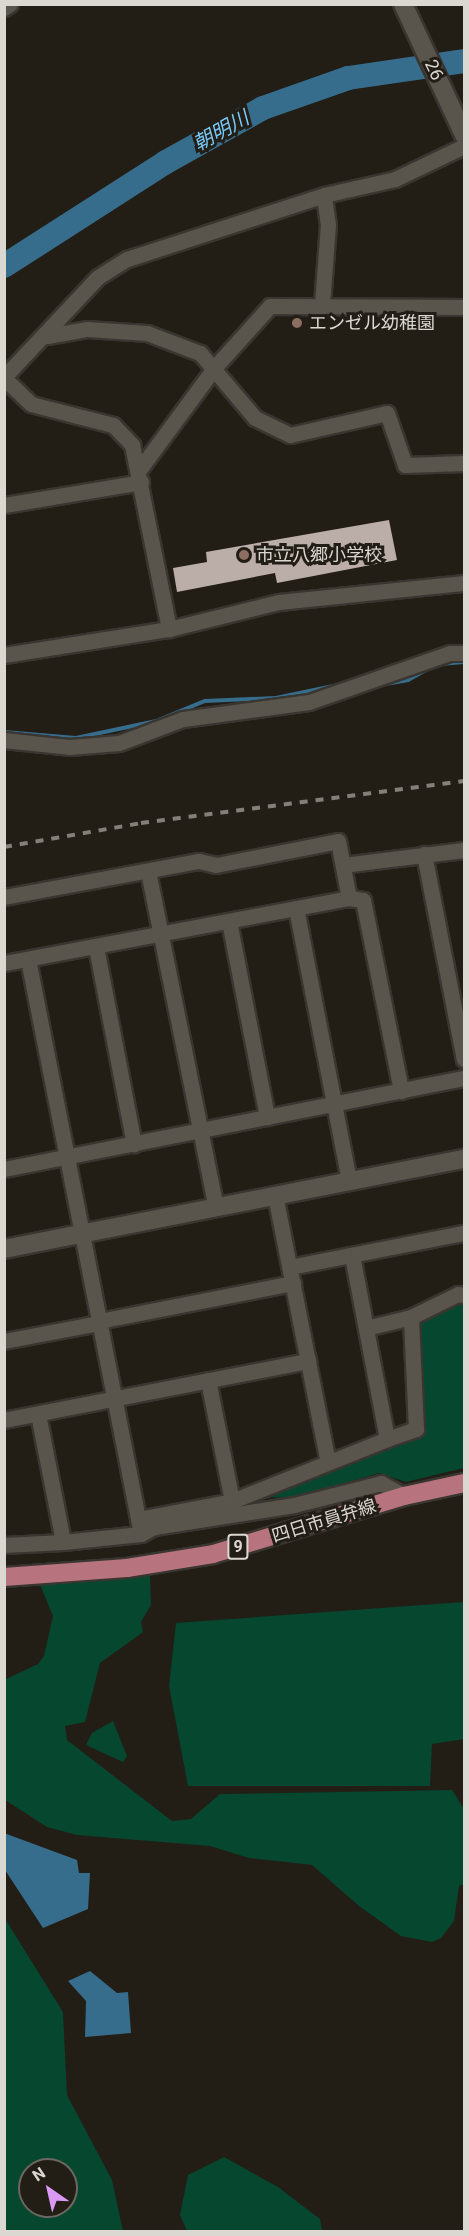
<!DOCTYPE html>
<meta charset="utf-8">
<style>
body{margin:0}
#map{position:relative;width:469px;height:2236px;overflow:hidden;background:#221d15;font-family:Roboto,"Noto Sans JP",sans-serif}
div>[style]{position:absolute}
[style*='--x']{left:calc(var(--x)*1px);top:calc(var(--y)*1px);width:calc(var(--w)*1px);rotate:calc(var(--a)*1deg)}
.green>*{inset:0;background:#064730}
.water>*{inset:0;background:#376d8c}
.stream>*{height:4px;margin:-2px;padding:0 2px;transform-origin:2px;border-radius:2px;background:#376d8c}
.river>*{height:24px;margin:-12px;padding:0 12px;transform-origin:12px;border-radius:12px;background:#376d8c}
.building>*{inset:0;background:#bbaea9}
.roads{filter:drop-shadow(2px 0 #393631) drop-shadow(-2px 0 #393631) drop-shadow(0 2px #393631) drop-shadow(0 -2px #393631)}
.street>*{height:15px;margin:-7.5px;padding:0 7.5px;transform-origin:7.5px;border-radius:7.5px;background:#5a554c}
.secondary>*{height:18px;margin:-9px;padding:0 9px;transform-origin:9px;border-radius:9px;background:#5a554c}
.primary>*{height:18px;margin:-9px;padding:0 9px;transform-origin:9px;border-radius:9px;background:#b8747e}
.rail>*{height:4px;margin-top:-2px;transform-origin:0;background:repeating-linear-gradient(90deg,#848079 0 8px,transparent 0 16px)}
.dots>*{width:16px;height:16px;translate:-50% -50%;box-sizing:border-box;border:3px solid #221d15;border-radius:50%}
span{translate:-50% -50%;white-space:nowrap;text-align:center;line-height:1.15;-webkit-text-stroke:6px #221d15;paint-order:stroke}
.shield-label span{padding:2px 4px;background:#221d15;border:2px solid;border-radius:4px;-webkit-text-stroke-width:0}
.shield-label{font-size:16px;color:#dbd8d2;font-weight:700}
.street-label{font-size:18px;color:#dbd8d2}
.poi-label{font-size:18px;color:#dbd8d2}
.left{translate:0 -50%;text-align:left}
.water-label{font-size:20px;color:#78cafa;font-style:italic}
.frame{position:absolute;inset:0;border:6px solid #dbd8d2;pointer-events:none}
.north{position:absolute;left:18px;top:2158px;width:60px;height:60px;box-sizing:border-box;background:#221d15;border:2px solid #6c6861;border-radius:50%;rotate:326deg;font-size:16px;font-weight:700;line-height:24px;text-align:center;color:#dbd8d2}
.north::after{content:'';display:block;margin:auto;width:21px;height:27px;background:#db99f6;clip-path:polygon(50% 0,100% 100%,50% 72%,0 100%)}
</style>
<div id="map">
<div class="green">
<i style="clip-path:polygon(459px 1302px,464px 1303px,464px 1468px,406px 1482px,379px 1473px,294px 1498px,260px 1497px,417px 1430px,412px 1318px)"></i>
<i style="clip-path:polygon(150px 1574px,151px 1605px,141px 1622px,143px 1632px,100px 1663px,85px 1722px,65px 1726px,67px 1740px,172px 1821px,191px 1819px,220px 1794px,452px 1790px,464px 1809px,464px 1884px,459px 1886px,454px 1921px,441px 1938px,432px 1942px,401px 1936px,359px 1906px,312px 1865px,249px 1858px,210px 1846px,77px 1835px,47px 1827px,5px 1800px,4px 1680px,38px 1664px,44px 1656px,53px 1616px,39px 1582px)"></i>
<i style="clip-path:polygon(464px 1602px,464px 1739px,432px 1744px,430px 1786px,188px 1786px,169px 1686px,176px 1623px)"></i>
<i style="clip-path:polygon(113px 1721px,127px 1756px,123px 1762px,86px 1745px,92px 1733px)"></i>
<i style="clip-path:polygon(evenodd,4px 1917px,63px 2012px,67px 2095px,112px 2180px,123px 2231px,5px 2231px,4px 1917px,30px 2170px,66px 2170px,66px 2206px,30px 2206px,30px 2170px)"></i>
<i style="clip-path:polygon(224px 2157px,278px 2187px,320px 2219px,322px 2231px,187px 2231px,180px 2215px,188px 2175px)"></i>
</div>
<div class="water">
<i style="clip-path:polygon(4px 1833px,77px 1860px,79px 1873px,90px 1873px,88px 1909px,43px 1928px,5px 1870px)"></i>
<i style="clip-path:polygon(90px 1971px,117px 1993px,128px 1992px,131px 2033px,85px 2037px,86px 2001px,68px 1981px)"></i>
</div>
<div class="stream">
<i style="--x:440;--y:664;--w:24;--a:-5"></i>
<i style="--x:368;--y:687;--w:41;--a:-9.9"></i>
<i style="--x:408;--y:680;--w:29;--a:-29"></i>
<i style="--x:4;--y:732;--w:72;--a:4.8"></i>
<i style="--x:76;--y:738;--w:82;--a:-12"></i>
<i style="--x:156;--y:721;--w:53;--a:-22.2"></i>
<i style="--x:205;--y:701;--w:71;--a:-2.4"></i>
<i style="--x:276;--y:698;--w:78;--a:-11.9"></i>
</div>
<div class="river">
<i style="--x:4;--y:266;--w:193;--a:-32.7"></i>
<i style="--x:166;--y:162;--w:111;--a:-29.1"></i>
<i style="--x:263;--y:108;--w:90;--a:-19.4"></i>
<i style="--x:348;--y:78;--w:117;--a:-8.3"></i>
</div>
<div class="building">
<i style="clip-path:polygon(389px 520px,397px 560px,277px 583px,275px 573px,177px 592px,173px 568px,207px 562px,206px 552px)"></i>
</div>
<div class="roads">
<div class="street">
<i style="--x:4;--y:8;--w:7;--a:-34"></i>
<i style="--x:322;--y:304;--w:79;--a:-85.7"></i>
<i style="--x:328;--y:225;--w:30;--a:-98"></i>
<i style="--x:47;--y:336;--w:41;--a:-9.9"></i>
<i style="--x:87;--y:329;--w:60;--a:3.8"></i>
<i style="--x:147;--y:333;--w:57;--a:20.7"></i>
<i style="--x:200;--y:353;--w:85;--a:49.8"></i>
<i style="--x:255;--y:418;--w:39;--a:26"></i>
<i style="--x:290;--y:435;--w:99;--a:-12.8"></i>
<i style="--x:387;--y:413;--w:55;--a:70.9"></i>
<i style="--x:405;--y:465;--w:59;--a:-1.9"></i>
<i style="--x:4;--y:377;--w:137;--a:-46.8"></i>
<i style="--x:98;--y:277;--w:34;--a:-32"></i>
<i style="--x:127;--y:259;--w:207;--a:-18"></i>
<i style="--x:324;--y:195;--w:73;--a:-12.7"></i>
<i style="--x:395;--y:179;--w:76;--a:-25.6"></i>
<i style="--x:4;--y:378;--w:37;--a:44"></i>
<i style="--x:31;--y:404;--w:85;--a:14.4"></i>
<i style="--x:113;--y:425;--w:28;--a:46"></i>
<i style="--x:132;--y:445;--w:188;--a:78.6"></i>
<i style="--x:139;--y:470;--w:128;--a:-53.6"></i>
<i style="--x:215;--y:367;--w:82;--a:-48"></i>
<i style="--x:270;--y:306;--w:194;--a:0.3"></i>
<i style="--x:4;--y:505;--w:139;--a:-9.5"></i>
<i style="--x:4;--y:655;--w:167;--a:-9"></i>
<i style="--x:169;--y:629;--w:113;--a:-13.8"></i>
<i style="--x:279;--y:602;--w:186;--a:-5.9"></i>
<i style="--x:4;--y:740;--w:65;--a:6.1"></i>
<i style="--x:69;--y:747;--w:50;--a:-4.6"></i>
<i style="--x:119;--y:743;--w:68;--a:-20.6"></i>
<i style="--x:183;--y:719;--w:127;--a:-7.7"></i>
<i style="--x:309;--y:702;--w:149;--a:-19.2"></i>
<i style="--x:450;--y:653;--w:14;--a:0"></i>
<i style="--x:424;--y:854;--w:209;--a:79"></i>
<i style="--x:343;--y:865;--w:122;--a:-7.1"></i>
<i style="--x:148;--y:871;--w:343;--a:78.6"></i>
<i style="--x:4;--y:897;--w:198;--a:-10.5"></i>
<i style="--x:199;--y:861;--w:17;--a:13"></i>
<i style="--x:216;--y:865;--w:124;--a:-11.1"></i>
<i style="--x:338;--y:841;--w:58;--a:79.1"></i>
<i style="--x:349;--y:898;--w:351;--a:169.3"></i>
<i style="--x:349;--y:898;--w:14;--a:8"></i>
<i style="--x:363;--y:900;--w:195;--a:78.7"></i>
<i style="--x:296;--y:908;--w:277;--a:79"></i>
<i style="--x:229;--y:921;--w:200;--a:79"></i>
<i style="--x:96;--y:947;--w:201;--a:79.1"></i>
<i style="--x:28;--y:959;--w:586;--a:78.88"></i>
<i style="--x:141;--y:1534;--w:15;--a:-28"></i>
<i style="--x:154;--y:1527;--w:142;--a:-8.9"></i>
<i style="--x:294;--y:1505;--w:90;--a:-14.2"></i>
<i style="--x:381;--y:1483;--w:26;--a:29"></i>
<i style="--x:4;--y:1169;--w:469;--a:-11.2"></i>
<i style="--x:275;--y:1195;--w:272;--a:78.8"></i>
<i style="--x:290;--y:1267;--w:177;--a:-11.1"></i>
<i style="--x:99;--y:1321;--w:198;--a:-11.1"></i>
<i style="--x:366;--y:1328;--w:46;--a:-13.7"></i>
<i style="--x:4;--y:1341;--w:97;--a:-10.7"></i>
<i style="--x:208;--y:1380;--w:123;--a:78.8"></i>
<i style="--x:38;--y:1414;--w:130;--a:78.9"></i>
<i style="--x:63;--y:1542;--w:78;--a:-5.9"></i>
<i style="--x:4;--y:1420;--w:310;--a:-11"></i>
<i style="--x:387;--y:1439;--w:31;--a:-19"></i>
<i style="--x:416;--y:1429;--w:112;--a:-92.6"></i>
<i style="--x:411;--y:1317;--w:52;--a:-26.1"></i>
<i style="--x:458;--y:1294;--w:6;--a:9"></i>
<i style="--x:138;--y:1519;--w:96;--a:-10.8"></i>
<i style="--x:232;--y:1501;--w:167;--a:-21.8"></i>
<i style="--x:387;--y:1439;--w:187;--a:-100.8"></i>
<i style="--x:4;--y:1545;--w:59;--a:-2.9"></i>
</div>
<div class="secondary">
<i style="--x:403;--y:4;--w:145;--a:65"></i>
<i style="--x:4;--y:1249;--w:469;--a:-11.1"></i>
</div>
<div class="primary">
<i style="--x:4;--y:1577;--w:123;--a:-4.2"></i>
<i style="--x:127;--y:1568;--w:87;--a:-9.2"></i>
<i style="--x:213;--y:1554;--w:200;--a:-16.9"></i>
<i style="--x:404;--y:1496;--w:61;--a:-12.2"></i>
</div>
</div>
<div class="rail">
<i style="--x:4;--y:847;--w:139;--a:-9.9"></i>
<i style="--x:141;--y:823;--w:326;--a:-7.4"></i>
</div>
<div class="dots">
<i style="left:297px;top:323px;background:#8d6e63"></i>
<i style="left:244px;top:555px;background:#8d6e63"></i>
</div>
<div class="shield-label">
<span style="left:238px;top:1547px">9</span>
</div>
<div class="street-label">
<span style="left:434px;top:70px;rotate:65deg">26</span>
<span style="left:324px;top:1521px;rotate:-17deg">四日市員弁線</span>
</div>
<div class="poi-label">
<span class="left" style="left:309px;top:323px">エンゼル幼稚園</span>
<span class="left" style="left:256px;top:555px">市立八郷小学校</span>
</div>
<div class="water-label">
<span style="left:221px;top:131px;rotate:-29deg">朝明川</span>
</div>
<div class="frame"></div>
<div class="north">N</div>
</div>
